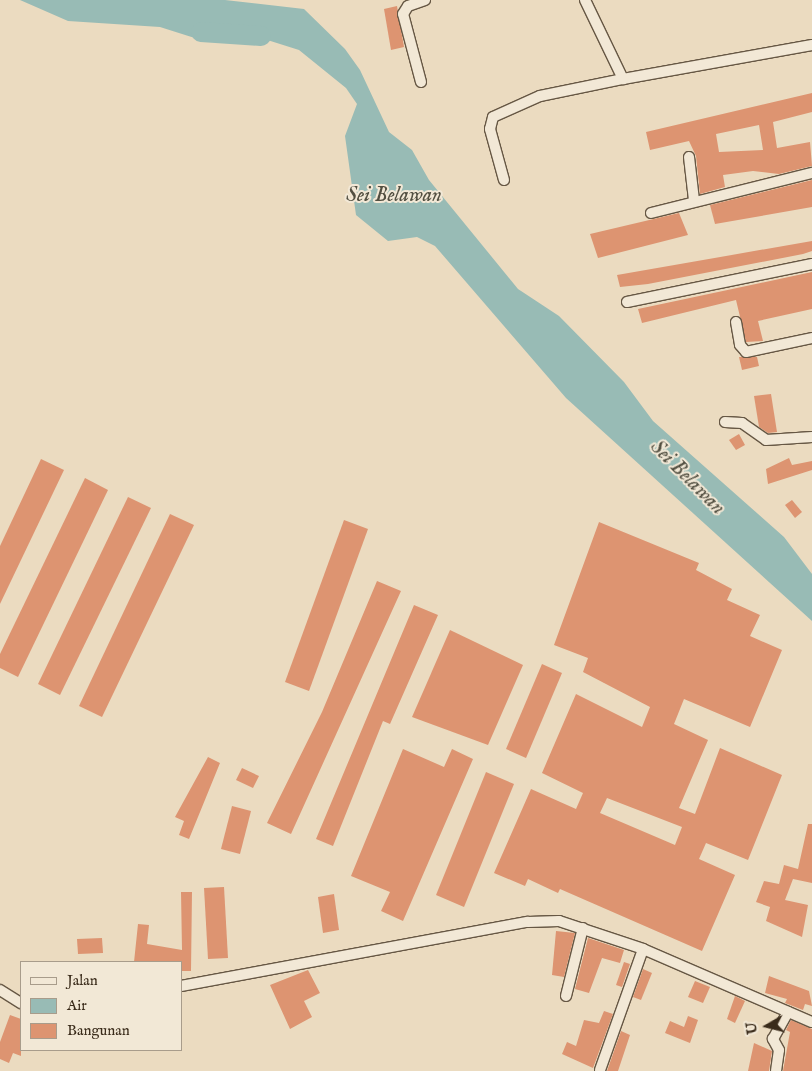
<!DOCTYPE html>
<style>
body{margin:0}
#map{position:relative;width:812px;height:1071px;overflow:hidden;background:#ebdbc0;font-family:"IM FELL English",serif}
div>[style]{position:absolute}
[style*='--x']{left:calc(var(--x)*1px);top:calc(var(--y)*1px);width:calc(var(--w)*1px);rotate:calc(var(--a)*1deg)}
.water>*{inset:0;background:#98bbb5}
.river>*{height:20px;margin:-10px;padding:0 10px;transform-origin:10px;border-radius:10px;background:#98bbb5}
.building>*{inset:0;background:#dd9471}
.roads{filter:drop-shadow(1px 0 #665744) drop-shadow(-1px 0 #665744) drop-shadow(0 1px #665744) drop-shadow(0 -1px #665744)}
.street>*{height:10px;margin:-5px;padding:0 5px;transform-origin:5px;border-radius:5px;background:#f2e8d6}
span{translate:-50% -50%;white-space:nowrap;text-align:center;line-height:1.15;-webkit-text-stroke:4px #f2e8d6;paint-order:stroke}
.water-label{font-size:21px;color:#524f41;font-style:italic}
.legend{position:absolute;left:20px;top:961px;width:162px;height:90px;box-sizing:border-box;background:#f2e8d6;border:1px solid #a89c8b;margin:0;padding:6px 9px;list-style:none;font-size:15px;color:#3a2b1a}
.legend li{display:flex;align-items:center;gap:10px;height:25px}
.legend b{width:25px;border:1px solid #a89c8b}
.north{position:absolute;left:742px;top:1001px;width:50px;height:50px;-webkit-text-stroke:4px #f2e8d6;paint-order:stroke;rotate:262deg;font-size:14px;font-weight:700;line-height:20px;text-align:center;color:#3a2b1a}
.north::after{content:'';display:block;margin:auto;width:18px;height:22px;background:#3a2b1a;clip-path:polygon(50% 0,100% 100%,50% 72%,0 100%)}
</style>
<div id="map">
<div class="water">
<i style="clip-path:polygon(20px 0,225px 0,304px 9px,345px 49px,360px 70px,389px 132px,412px 150px,429px 180px,518px 289px,559px 316px,624px 382px,653px 421px,784px 537px,812px 574px,812px 621px,566px 398px,435px 246px,417px 237px,388px 241px,356px 215px,345px 136px,357px 104px,346px 88px,299px 50px,261px 38px,242px 40px,230px 34px,201px 40px,160px 27px,68px 21px)"></i>
</div>
<div class="river">
<i style="--x:201;--y:32;--w:60;--a:3.8"></i>
</div>
<div class="building">
<i style="clip-path:polygon(397px 6px,404px 47px,391px 50px,384px 9px)"></i>
<i style="clip-path:polygon(evenodd,812px 93px,812px 112px,773px 122px,777px 148px,810px 142px,812px 166px,779px 174px,753px 171px,723px 175px,725px 187px,700px 194px,696px 156px,689px 141px,650px 150px,646px 132px,812px 93px,759px 125px,763px 150px,719px 152px,716px 134px,759px 125px)"></i>
<i style="clip-path:polygon(812px 180px,812px 207px,715px 224px,710px 205px)"></i>
<i style="clip-path:polygon(679px 213px,688px 235px,598px 258px,590px 234px)"></i>
<i style="clip-path:polygon(812px 241px,812px 251px,803px 254px,648px 284px,620px 287px,617px 275px)"></i>
<i style="clip-path:polygon(812px 272px,812px 309px,758px 321px,763px 341px,746px 342px,736px 300px,642px 323px,638px 309px)"></i>
<i style="clip-path:polygon(739px 357px,757px 357px,759px 366px,742px 370px)"></i>
<i style="clip-path:polygon(771px 394px,777px 432px,768px 433px,759px 427px,754px 396px)"></i>
<i style="clip-path:polygon(739px 434px,745px 445px,736px 450px,729px 440px)"></i>
<i style="clip-path:polygon(789px 458px,792px 465px,812px 461px,812px 470px,768px 484px,766px 469px)"></i>
<i style="clip-path:polygon(41px 459px,64px 470px,0 604px,0 546px)"></i>
<i style="clip-path:polygon(85px 478px,108px 490px,18px 677px,0 668px,0 654px)"></i>
<i style="clip-path:polygon(128px 497px,151px 508px,60px 695px,38px 684px)"></i>
<i style="clip-path:polygon(792px 500px,802px 512px,795px 518px,785px 505px)"></i>
<i style="clip-path:polygon(170px 514px,194px 525px,102px 717px,79px 706px)"></i>
<i style="clip-path:polygon(344px 520px,368px 529px,309px 691px,285px 682px)"></i>
<i style="clip-path:polygon(evenodd,599px 522px,699px 563px,696px 570px,732px 589px,727px 600px,760px 615px,750px 636px,782px 650px,750px 727px,684px 699px,674px 724px,708px 740px,679px 808px,695px 814px,720px 748px,782px 775px,748px 860px,706px 843px,699px 859px,735px 875px,702px 951px,560px 889px,558px 893px,528px 879px,525px 886px,494px 873px,531px 789px,576px 809px,583px 793px,542px 773px,576px 694px,642px 727px,650px 707px,583px 672px,588px 658px,554px 645px,599px 522px,607px 798px,682px 827px,675px 845px,600px 813px,607px 798px)"></i>
<i style="clip-path:polygon(377px 581px,401px 591px,291px 834px,267px 823px,322px 712px)"></i>
<i style="clip-path:polygon(414px 605px,438px 615px,390px 724px,383px 721px,333px 846px,316px 839px)"></i>
<i style="clip-path:polygon(450px 630px,523px 665px,488px 745px,412px 717px)"></i>
<i style="clip-path:polygon(542px 664px,562px 673px,526px 758px,506px 749px)"></i>
<i style="clip-path:polygon(403px 749px,444px 767px,452px 749px,473px 759px,403px 921px,381px 911px,390px 892px,351px 876px)"></i>
<i style="clip-path:polygon(208px 757px,220px 763px,189px 839px,179px 835px,184px 821px,175px 817px)"></i>
<i style="clip-path:polygon(242px 768px,259px 776px,253px 788px,236px 780px)"></i>
<i style="clip-path:polygon(486px 772px,514px 784px,464px 907px,436px 895px)"></i>
<i style="clip-path:polygon(232px 806px,251px 811px,240px 854px,221px 849px)"></i>
<i style="clip-path:polygon(808px 824px,812px 824px,812px 883px,793px 879px,785px 900px,808px 905px,802px 937px,766px 921px,770px 907px,756px 902px,764px 881px,779px 884px,784px 865px,798px 869px)"></i>
<i style="clip-path:polygon(224px 887px,228px 958px,208px 959px,204px 888px)"></i>
<i style="clip-path:polygon(181px 892px,192px 892px,191px 971px,181px 971px,181px 962px,134px 962px,138px 924px,149px 925px,147px 944px,182px 950px)"></i>
<i style="clip-path:polygon(334px 894px,339px 930px,323px 933px,318px 897px)"></i>
<i style="clip-path:polygon(556px 931px,575px 933px,564px 977px,552px 975px)"></i>
<i style="clip-path:polygon(102px 938px,103px 953px,78px 954px,77px 939px)"></i>
<i style="clip-path:polygon(588px 938px,624px 950px,620px 963px,602px 958px,589px 993px,575px 989px)"></i>
<i style="clip-path:polygon(624px 962px,630px 964px,622px 987px,616px 985px)"></i>
<i style="clip-path:polygon(643px 969px,652px 973px,641px 1000px,633px 997px)"></i>
<i style="clip-path:polygon(308px 970px,320px 993px,304px 1001px,312px 1017px,290px 1029px,270px 985px)"></i>
<i style="clip-path:polygon(769px 976px,809px 991px,812px 1006px,805px 1004px,803px 1010px,785px 1003px,787px 999px,765px 993px)"></i>
<i style="clip-path:polygon(695px 981px,710px 987px,703px 1003px,688px 997px)"></i>
<i style="clip-path:polygon(735px 996px,745px 1001px,735px 1023px,727px 1019px)"></i>
<i style="clip-path:polygon(604px 1011px,613px 1014px,593px 1068px,562px 1054px,567px 1042px,576px 1046px,584px 1020px,599px 1023px)"></i>
<i style="clip-path:polygon(10px 1015px,21px 1019px,21px 1056px,13px 1053px,9px 1063px,0 1059px,0 1042px)"></i>
<i style="clip-path:polygon(688px 1016px,698px 1020px,690px 1043px,665px 1033px,670px 1021px,684px 1027px)"></i>
<i style="clip-path:polygon(791px 1020px,812px 1029px,812px 1071px,783px 1071px,790px 1032px,786px 1030px)"></i>
<i style="clip-path:polygon(621px 1031px,630px 1035px,618px 1071px,607px 1071px)"></i>
<i style="clip-path:polygon(754px 1043px,772px 1051px,769px 1071px,748px 1071px)"></i>
</div>
<div class="roads">
<div class="street">
<i style="--x:585;--y:0;--w:88;--a:64.3"></i>
<i style="--x:623;--y:79;--w:192;--a:-10.2"></i>
<i style="--x:421;--y:82;--w:70;--a:-104.8"></i>
<i style="--x:403;--y:14;--w:9;--a:-58"></i>
<i style="--x:408;--y:6;--w:18;--a:-19"></i>
<i style="--x:689;--y:157;--w:43;--a:83.4"></i>
<i style="--x:504;--y:180;--w:53;--a:-105.4"></i>
<i style="--x:490;--y:129;--w:12;--a:-76"></i>
<i style="--x:493;--y:117;--w:51;--a:-24.1"></i>
<i style="--x:540;--y:96;--w:85;--a:-11.6"></i>
<i style="--x:651;--y:213;--w:166;--a:-14"></i>
<i style="--x:627;--y:302;--w:189;--a:-11.6"></i>
<i style="--x:736;--y:322;--w:23;--a:80"></i>
<i style="--x:740;--y:345;--w:9;--a:49"></i>
<i style="--x:746;--y:352;--w:67;--a:-12"></i>
<i style="--x:725;--y:422;--w:17;--a:3"></i>
<i style="--x:742;--y:423;--w:29;--a:35"></i>
<i style="--x:766;--y:440;--w:46;--a:-3.7"></i>
<i style="--x:181;--y:986;--w:353;--a:-10.5"></i>
<i style="--x:528;--y:922;--w:31;--a:-2"></i>
<i style="--x:559;--y:921;--w:89;--a:18.4"></i>
<i style="--x:643;--y:949;--w:184;--a:23.4"></i>
<i style="--x:0;--y:990;--w:25;--a:32"></i>
<i style="--x:566;--y:996;--w:70;--a:-76"></i>
<i style="--x:600;--y:1070;--w:128;--a:-70.4"></i>
<i style="--x:776;--y:1071;--w:21;--a:-82"></i>
<i style="--x:779;--y:1050;--w:13;--a:-119"></i>
<i style="--x:773;--y:1039;--w:31;--a:-61"></i>
</div>
</div>
<div class="water-label">
<span style="left:394px;top:196px">Sei Belawan</span>
<span style="left:687px;top:478px;rotate:45deg">Sei Belawan</span>
</div>
<ul class="legend">
<li><b style="height:6px;background:#f2e8d6"></b>Jalan</li>
<li><b style="height:14px;background:#98bbb5"></b>Air</li>
<li><b style="height:14px;background:#dd9471"></b>Bangunan</li>
</ul>
<div class="north">U</div>
</div>
